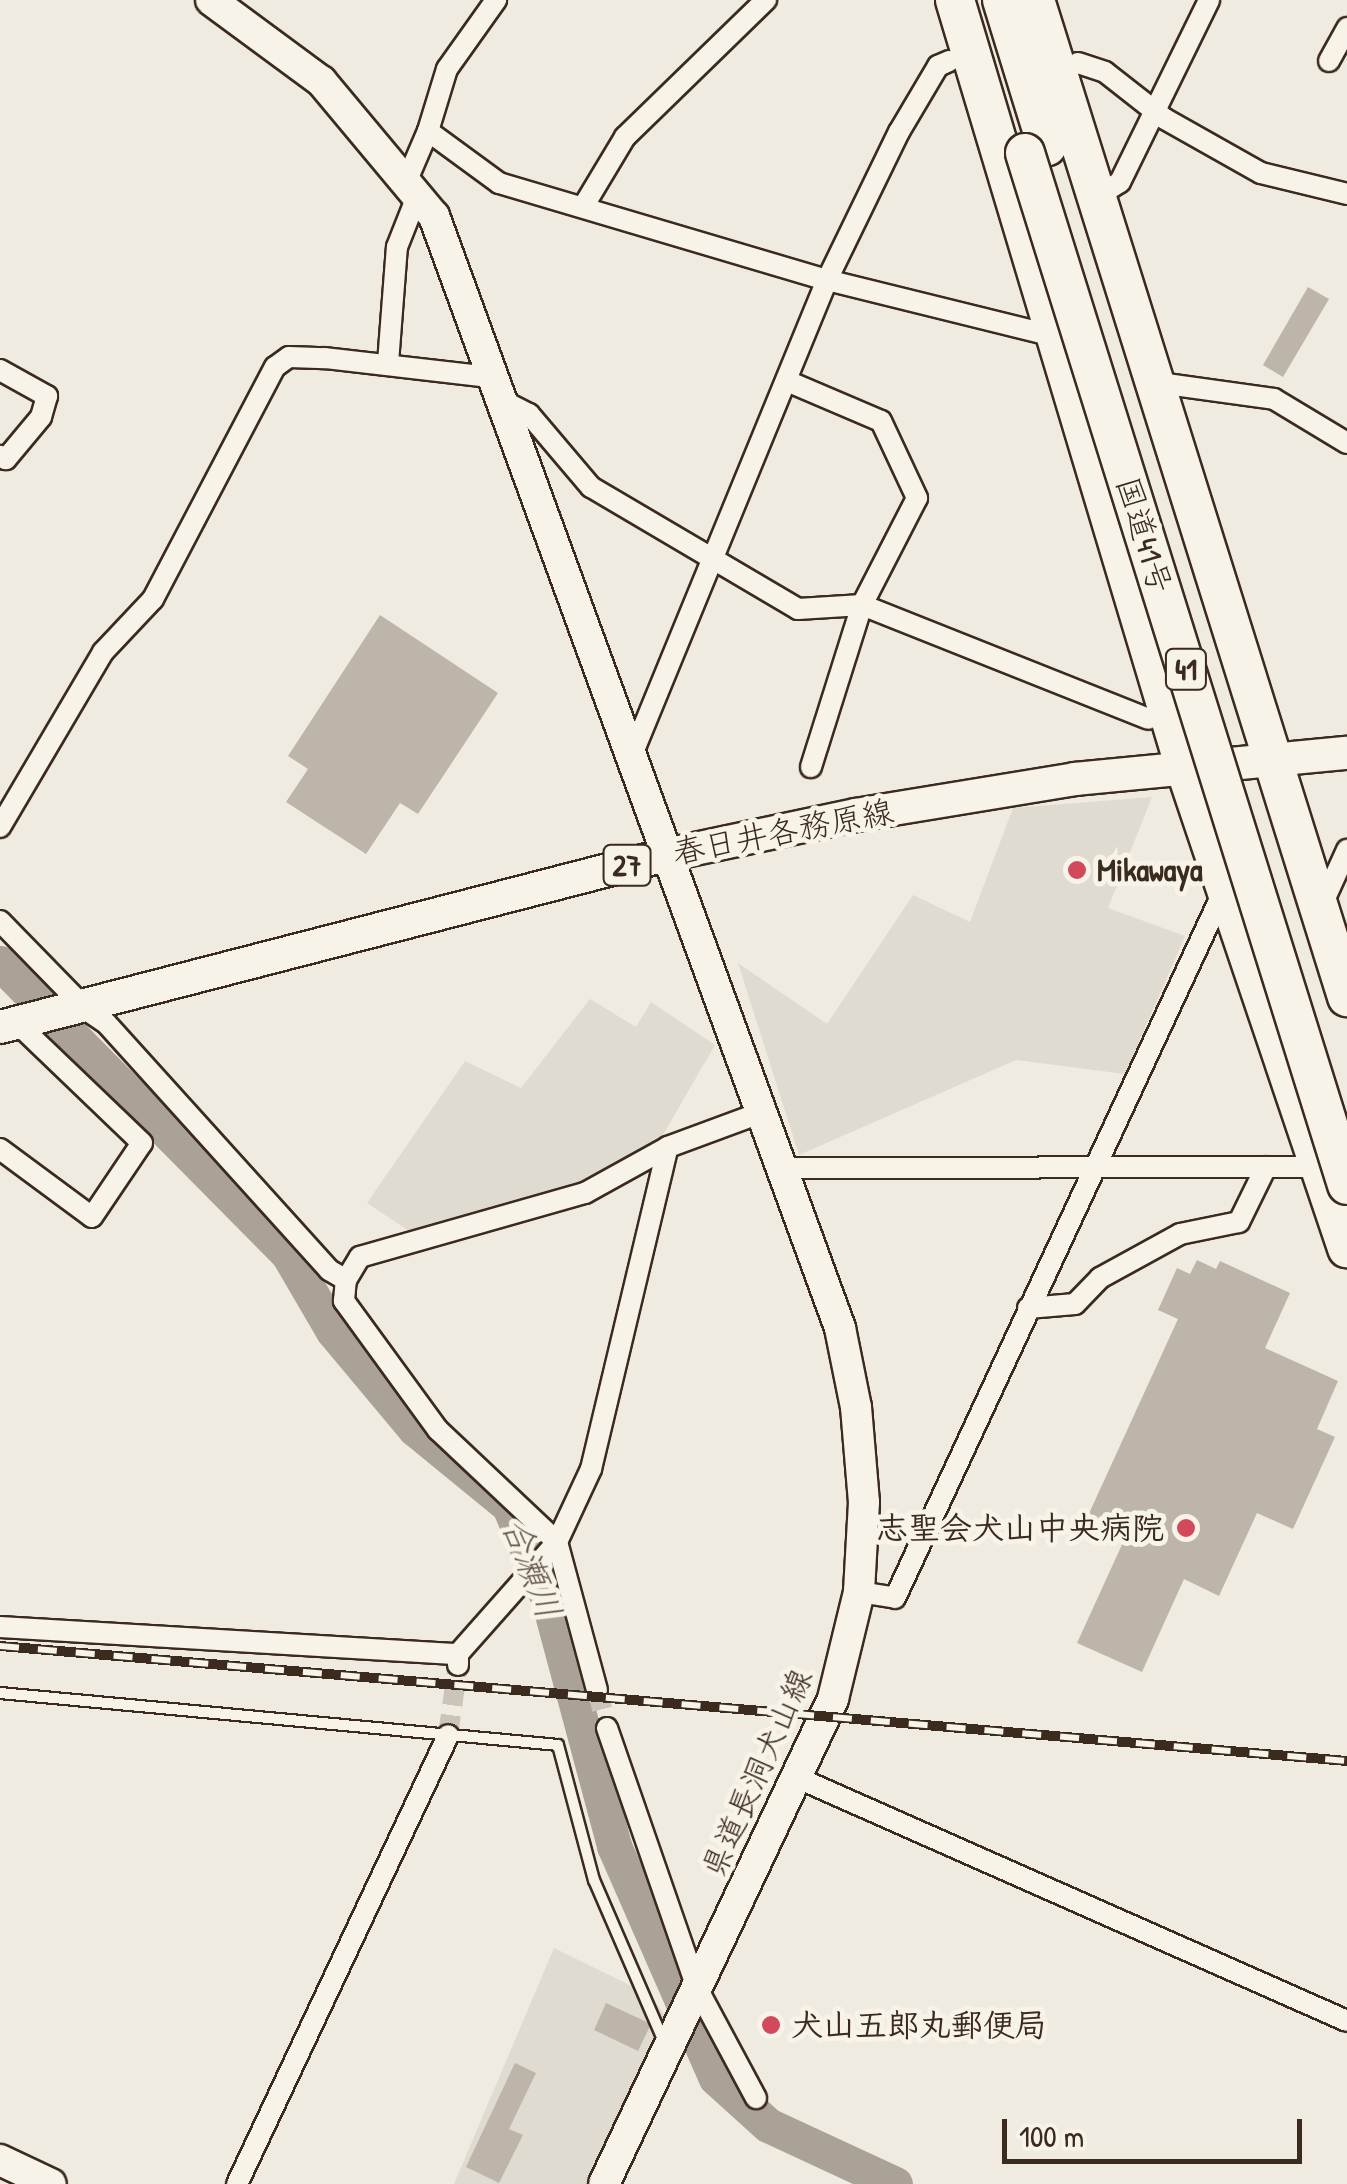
<!DOCTYPE html>
<meta charset="utf-8">
<style>
body{margin:0}
#map{position:relative;width:1347px;height:2184px;overflow:hidden;background:#efebe0;font-family:"Patrick Hand","Klee One",sans-serif}
div>[style]{position:absolute}
[style*='--x']{left:calc(var(--x)*1px);top:calc(var(--y)*1px);width:calc(var(--w)*1px);rotate:calc(var(--a)*1deg)}
.built>*{inset:0;background:#e0dbd0}
.river>*{height:35px;margin:-17.5px;padding:0 17.5px;transform-origin:17.5px;border-radius:17.5px;background:#aaa296}
.building>*{inset:0;background:#bdb5aa}
.street-tunnel>*{height:20px;margin-top:-10px;transform-origin:0;background:repeating-linear-gradient(90deg,#cbc4b9 0 20px,transparent 0 30px)}
.roads{filter:drop-shadow(2px 0 #3b2a1e) drop-shadow(-2px 0 #3b2a1e) drop-shadow(0 2px #3b2a1e) drop-shadow(0 -2px #3b2a1e)}
.lane>*{height:10px;margin:-5px;padding:0 5px;transform-origin:5px;border-radius:5px;background:#f7f3e8}
.street>*{height:20px;margin:-10px;padding:0 10px;transform-origin:10px;border-radius:10px;background:#f7f3e8}
.secondary>*{height:30px;margin:-15px;padding:0 15px;transform-origin:15px;border-radius:15px;background:#f7f3e8}
.primary>*{height:32px;margin:-16px;padding:0 16px;transform-origin:16px;border-radius:16px;background:#f7f3e8}
.highway>*{height:38px;margin:-19px;padding:0 19px;transform-origin:19px;border-radius:19px;background:#f7f3e8}
.rail>*{height:10px;margin-top:-5px;transform-origin:0;background:repeating-linear-gradient(90deg,#f7f3e8 0 19px,#3b2a1e 0 38px);box-sizing:border-box;border-block:2px solid #3b2a1e}
.bridges{filter:drop-shadow(2px 0 #3b2a1e) drop-shadow(-2px 0 #3b2a1e) drop-shadow(0 2px #3b2a1e) drop-shadow(0 -2px #3b2a1e)}
.highway-bridge>*{height:38px;margin:-19px;padding:0 19px;transform-origin:19px;border-radius:19px;background:#f7f3e8}
.dots>*{width:28px;height:28px;translate:-50% -50%;box-sizing:border-box;border:5px solid #f7f3e8;border-radius:50%}
span{translate:-50% -50%;white-space:nowrap;text-align:center;line-height:1.15;-webkit-text-stroke:10px #f7f3e8;paint-order:stroke}
.shield-label span{padding:2px 8px;background:#f7f3e8;border:2px solid;border-radius:8px;-webkit-text-stroke-width:0}
.shield-label{font-size:30px;color:#3b2a1e;font-weight:700}
.street-label{font-size:32px;color:#3b2a1e}
.poi-label{font-size:32px;color:#3b2a1e;font-weight:700}
.left{translate:0 -50%;text-align:left}
.right{translate:-100% -50%;text-align:right}
.water-label{font-size:35px;color:#625448;font-style:italic}
.scale{position:absolute;left:1002px;top:2119px;width:300px;height:45px;box-sizing:border-box;border:5px solid #3b2a1e;border-top:0;padding-left:12px;font-size:30px;line-height:35px;white-space:nowrap;color:#3b2a1e;-webkit-text-stroke:8px #f7f3e8;paint-order:stroke}
</style>
<div id="map">
<div class="built">
<i style="clip-path:polygon(1152px 797px,1108px 908px,1185px 936px,1125px 1074px,1016px 1060px,799px 1155px,738px 963px,827px 1024px,913px 895px,970px 922px,1013px 808px)"></i>
<i style="clip-path:polygon(590px 999px,636px 1027px,651px 1002px,715px 1045px,660px 1140px,582px 1184px,424px 1241px,367px 1203px,465px 1061px,521px 1088px)"></i>
<i style="clip-path:polygon(554px 1948px,652px 1996px,670px 2024px,593px 2184px,454px 2184px)"></i>
</div>
<div class="river">
<i style="--x:0;--y:963;--w:409;--a:45.3"></i>
<i style="--x:288;--y:1254;--w:89;--a:59.7"></i>
<i style="--x:333;--y:1331;--w:128;--a:50.1"></i>
<i style="--x:415;--y:1429;--w:122;--a:39.3"></i>
<i style="--x:509;--y:1506;--w:101;--a:67.2"></i>
<i style="--x:548;--y:1599;--w:256;--a:75"></i>
<i style="--x:614;--y:1846;--w:253;--a:66.3"></i>
<i style="--x:716;--y:2078;--w:70;--a:42.1"></i>
<i style="--x:768;--y:2125;--w:140;--a:24.9"></i>
</div>
<div class="building">
<i style="clip-path:polygon(1308px 287px,1329px 299px,1283px 377px,1263px 365px)"></i>
<i style="clip-path:polygon(380px 615px,498px 693px,418px 814px,400px 803px,366px 854px,286px 802px,308px 769px,288px 756px)"></i>
<i style="clip-path:polygon(1197px 1260px,1216px 1269px,1220px 1261px,1290px 1293px,1265px 1348px,1338px 1381px,1317px 1429px,1335px 1437px,1293px 1529px,1257px 1513px,1219px 1596px,1184px 1579px,1142px 1672px,1077px 1643px,1125px 1538px,1086px 1520px,1178px 1319px,1158px 1310px,1177px 1268px,1190px 1274px)"></i>
<i style="clip-path:polygon(606px 2003px,651px 2024px,638px 2051px,594px 2030px)"></i>
<i style="clip-path:polygon(515px 2063px,536px 2073px,509px 2129px,523px 2135px,499px 2183px,466px 2167px)"></i>
</div>
<div class="street-tunnel">
<i style="--x:597;--y:1690;--w:39;--a:75"></i>
<i style="--x:448;--y:1735;--w:71;--a:-81.9"></i>
</div>
<div class="roads">
<div class="lane">
<i style="--x:0;--y:1693;--w:560;--a:5.32"></i>
<i style="--x:558;--y:1745;--w:140;--a:75.1"></i>
<i style="--x:594;--y:1880;--w:179;--a:66.6"></i>
</div>
<div class="street">
<i style="--x:1329;--y:61;--w:38;--a:-61"></i>
<i style="--x:1078;--y:63;--w:28;--a:18"></i>
<i style="--x:1105;--y:72;--w:76;--a:38.1"></i>
<i style="--x:1165;--y:119;--w:110;--a:29.4"></i>
<i style="--x:1261;--y:173;--w:89;--a:13.7"></i>
<i style="--x:428;--y:131;--w:65;--a:-73"></i>
<i style="--x:447;--y:69;--w:85;--a:-54.6"></i>
<i style="--x:407;--y:180;--w:53;--a:-66.8"></i>
<i style="--x:428;--y:131;--w:88;--a:36.2"></i>
<i style="--x:499;--y:183;--w:342;--a:16.5"></i>
<i style="--x:827;--y:280;--w:238;--a:13.9"></i>
<i style="--x:1096;--y:197;--w:28;--a:-32"></i>
<i style="--x:1120;--y:182;--w:203;--a:-63.9"></i>
<i style="--x:583;--y:207;--w:82;--a:-59"></i>
<i style="--x:625;--y:137;--w:197;--a:-44.2"></i>
<i style="--x:388;--y:363;--w:116;--a:-85.6"></i>
<i style="--x:397;--y:247;--w:57;--a:-68.4"></i>
<i style="--x:0;--y:370;--w:54;--a:29"></i>
<i style="--x:47;--y:396;--w:22;--a:106"></i>
<i style="--x:41;--y:417;--w:55;--a:129.8"></i>
<i style="--x:6;--y:459;--w:7;--a:-153"></i>
<i style="--x:787;--y:381;--w:102;--a:23.1"></i>
<i style="--x:881;--y:421;--w:85;--a:64.9"></i>
<i style="--x:917;--y:498;--w:120;--a:117.2"></i>
<i style="--x:862;--y:605;--w:170;--a:107.5"></i>
<i style="--x:1152;--y:382;--w:123;--a:7.9"></i>
<i style="--x:1274;--y:399;--w:85;--a:31.1"></i>
<i style="--x:505;--y:402;--w:27;--a:27"></i>
<i style="--x:529;--y:414;--w:96;--a:49.7"></i>
<i style="--x:591;--y:487;--w:240;--a:30.5"></i>
<i style="--x:798;--y:609;--w:64;--a:-3.6"></i>
<i style="--x:862;--y:605;--w:308;--a:21.7"></i>
<i style="--x:632;--y:755;--w:513;--a:-67.68"></i>
<i style="--x:827;--y:280;--w:165;--a:-64.1"></i>
<i style="--x:899;--y:132;--w:77;--a:-59.4"></i>
<i style="--x:938;--y:66;--w:12;--a:-24"></i>
<i style="--x:0;--y:827;--w:203;--a:-59.5"></i>
<i style="--x:103;--y:652;--w:73;--a:-46.7"></i>
<i style="--x:153;--y:599;--w:262;--a:-62.3"></i>
<i style="--x:275;--y:367;--w:17;--a:-36"></i>
<i style="--x:289;--y:357;--w:36;--a:2"></i>
<i style="--x:325;--y:358;--w:173;--a:6.6"></i>
<i style="--x:1321;--y:907;--w:63;--a:-65.5"></i>
<i style="--x:0;--y:921;--w:116;--a:45.7"></i>
<i style="--x:82;--y:1007;--w:29;--a:34"></i>
<i style="--x:106;--y:1023;--w:333;--a:47.9"></i>
<i style="--x:329;--y:1270;--w:20;--a:30"></i>
<i style="--x:0;--y:1149;--w:114;--a:36.5"></i>
<i style="--x:92;--y:1217;--w:89;--a:-56"></i>
<i style="--x:142;--y:1143;--w:175;--a:-136.2"></i>
<i style="--x:781;--y:1168;--w:543;--a:-0.11"></i>
<i style="--x:1028;--y:1308;--w:47;--a:-4.9"></i>
<i style="--x:1075;--y:1304;--w:36;--a:-46"></i>
<i style="--x:1100;--y:1278;--w:91;--a:-28.8"></i>
<i style="--x:1180;--y:1234;--w:60;--a:-11.5"></i>
<i style="--x:1239;--y:1222;--w:61;--a:-63.9"></i>
<i style="--x:859;--y:1592;--w:36;--a:9"></i>
<i style="--x:895;--y:1598;--w:766;--a:-65.07"></i>
<i style="--x:1218;--y:903;--w:14;--a:-25"></i>
<i style="--x:0;--y:1627;--w:459;--a:3.4"></i>
<i style="--x:458;--y:1665;--w:11;--a:-90"></i>
<i style="--x:458;--y:1654;--w:149;--a:-48.5"></i>
<i style="--x:557;--y:1542;--w:81;--a:-65"></i>
<i style="--x:591;--y:1469;--w:331;--a:-76.6"></i>
<i style="--x:597;--y:1690;--w:153;--a:-105.1"></i>
<i style="--x:557;--y:1542;--w:163;--a:-136.7"></i>
<i style="--x:438;--y:1430;--w:160;--a:-126.1"></i>
<i style="--x:344;--y:1301;--w:21;--a:-85"></i>
<i style="--x:346;--y:1280;--w:27;--a:-59"></i>
<i style="--x:360;--y:1257;--w:234;--a:-15.9"></i>
<i style="--x:585;--y:1193;--w:95;--a:-29"></i>
<i style="--x:668;--y:1147;--w:98;--a:-20.3"></i>
<i style="--x:607;--y:1728;--w:275;--a:70.9"></i>
<i style="--x:697;--y:1988;--w:125;--a:61.8"></i>
<i style="--x:798;--y:1778;--w:600;--a:23.88"></i>
<i style="--x:237;--y:2184;--w:496;--a:-64.8"></i>
</div>
<div class="secondary">
<i style="--x:211;--y:0;--w:137;--a:36.4"></i>
<i style="--x:321;--y:81;--w:176;--a:50.1"></i>
<i style="--x:434;--y:216;--w:1184;--a:69.94"></i>
<i style="--x:840;--y:1328;--w:81;--a:78.6"></i>
<i style="--x:856;--y:1407;--w:95;--a:85.2"></i>
<i style="--x:864;--y:1502;--w:90;--a:93.2"></i>
<i style="--x:859;--y:1592;--w:110;--a:103.7"></i>
<i style="--x:833;--y:1699;--w:536;--a:115.28"></i>
<i style="--x:0;--y:2160;--w:56;--a:25.2"></i>
</div>
<div class="primary">
<i style="--x:0;--y:1027;--w:688;--a:-14.48"></i>
<i style="--x:666;--y:855;--w:194;--a:-11.9"></i>
<i style="--x:856;--y:815;--w:222;--a:-9.3"></i>
<i style="--x:1075;--y:779;--w:273;--a:-5.5"></i>
</div>
<div class="highway">
<i style="--x:955;--y:0;--w:802;--a:73.33"></i>
<i style="--x:1185;--y:768;--w:507;--a:71.35"></i>
<i style="--x:1002;--y:0;--w:153;--a:72.9"></i>
<i style="--x:1035;--y:0;--w:1045;--a:72.62"></i>
</div>
</div>
<div class="rail">
<i style="--x:0;--y:1646;--w:1352;--a:4.88"></i>
</div>
<div class="bridges">
<div class="highway-bridge">
<i style="--x:1025;--y:153;--w:1081;--a:72.67"></i>
</div>
</div>
<div class="dots">
<i style="left:1077px;top:870px;background:#d1495b"></i>
<i style="left:1186px;top:1528px;background:#d1495b"></i>
<i style="left:771px;top:2025px;background:#d1495b"></i>
</div>
<div class="shield-label">
<span style="left:1186px;top:669px">41</span>
<span style="left:627px;top:865px">27</span>
</div>
<div class="street-label">
<span style="left:1144px;top:535px;rotate:73deg">国道41号</span>
<span style="left:783px;top:832px;rotate:-11deg">春日井各務原線</span>
<span style="left:757px;top:1773px;rotate:-66deg">県道長洞犬山線</span>
</div>
<div class="poi-label">
<span class="left" style="left:1097px;top:870px">Mikawaya</span>
<span class="right" style="left:1164px;top:1528px">志聖会犬山中央病院</span>
<span class="left" style="left:791px;top:2025px">犬山五郎丸郵便局</span>
</div>
<div class="water-label">
<span style="left:532px;top:1568px;rotate:69deg">合瀬川</span>
</div>
<div class="scale">100 m</div>
</div>
